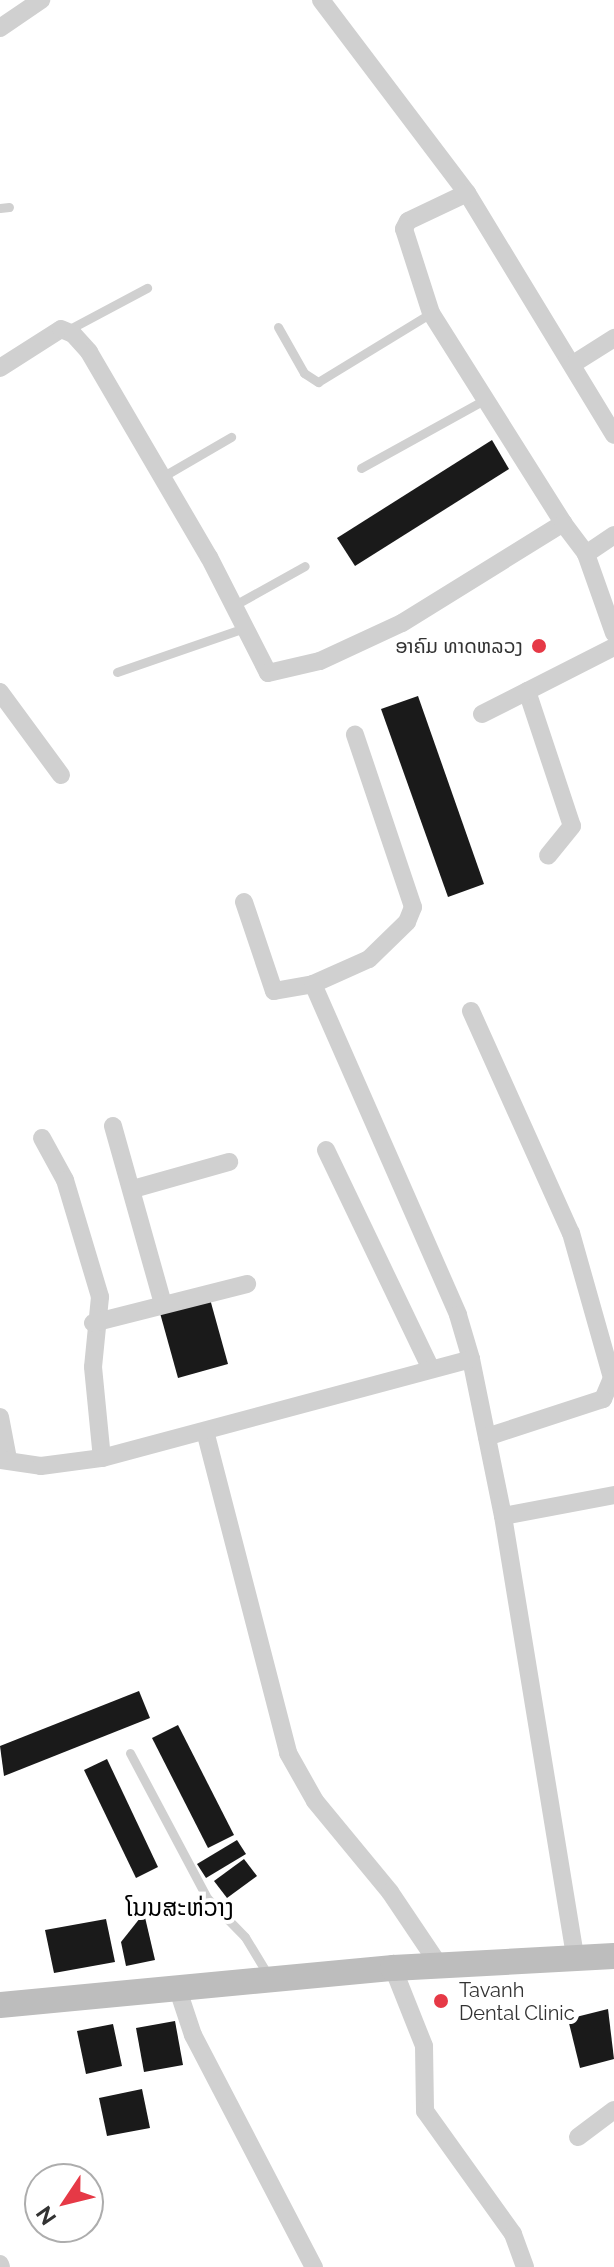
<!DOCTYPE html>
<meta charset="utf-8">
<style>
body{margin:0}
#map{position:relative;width:614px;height:2267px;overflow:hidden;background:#fff;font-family:Raleway,"Noto Sans Lao",sans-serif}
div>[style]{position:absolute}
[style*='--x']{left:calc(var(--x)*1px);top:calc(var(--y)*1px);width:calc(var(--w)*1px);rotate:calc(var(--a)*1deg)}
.building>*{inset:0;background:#1a1a1a}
.lane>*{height:9px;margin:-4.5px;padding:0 4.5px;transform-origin:4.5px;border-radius:4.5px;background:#d0d0d0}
.street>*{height:18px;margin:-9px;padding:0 9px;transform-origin:9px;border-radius:9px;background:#d0d0d0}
.secondary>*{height:26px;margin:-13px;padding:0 13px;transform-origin:13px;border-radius:13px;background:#bdbdbd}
.dots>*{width:22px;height:22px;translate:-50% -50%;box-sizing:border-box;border:4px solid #fff;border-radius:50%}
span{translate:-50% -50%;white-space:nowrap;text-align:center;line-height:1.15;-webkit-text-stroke:8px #fff;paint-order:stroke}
.poi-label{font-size:20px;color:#333}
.right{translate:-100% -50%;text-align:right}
.left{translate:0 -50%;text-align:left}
.quarter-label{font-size:24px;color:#000}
.north{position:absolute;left:24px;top:2163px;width:80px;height:80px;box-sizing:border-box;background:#fff;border:2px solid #adadad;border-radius:50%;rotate:235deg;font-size:22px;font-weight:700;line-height:32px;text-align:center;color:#333}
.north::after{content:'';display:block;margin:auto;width:28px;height:36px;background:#e63946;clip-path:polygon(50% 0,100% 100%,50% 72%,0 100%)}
</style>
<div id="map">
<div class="building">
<i style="clip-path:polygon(492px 440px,509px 469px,355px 566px,337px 538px)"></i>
<i style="clip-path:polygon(418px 696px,484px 884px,448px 897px,381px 709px)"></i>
<i style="clip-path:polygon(210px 1299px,228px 1364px,178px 1378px,160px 1313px)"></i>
<i style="clip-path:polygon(139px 1691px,150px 1718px,4px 1776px,0 1746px)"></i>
<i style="clip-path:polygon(178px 1725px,234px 1835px,208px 1848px,152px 1738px)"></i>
<i style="clip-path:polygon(107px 1759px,158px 1867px,136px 1878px,84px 1770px)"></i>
<i style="clip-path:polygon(237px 1840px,246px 1854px,206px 1878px,197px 1864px)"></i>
<i style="clip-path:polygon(244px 1859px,257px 1876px,227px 1898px,214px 1881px)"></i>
<i style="clip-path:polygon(144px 1913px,155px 1960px,126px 1966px,121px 1942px)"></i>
<i style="clip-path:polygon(106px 1919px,115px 1962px,54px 1973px,45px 1930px)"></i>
<i style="clip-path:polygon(608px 2009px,614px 2059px,580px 2068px,568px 2019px)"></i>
<i style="clip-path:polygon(175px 2021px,183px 2065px,144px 2072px,136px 2028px)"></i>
<i style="clip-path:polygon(113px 2024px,122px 2066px,86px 2074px,77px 2031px)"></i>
<i style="clip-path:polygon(142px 2089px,150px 2128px,107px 2136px,99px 2098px)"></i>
</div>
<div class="lane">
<i style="--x:0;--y:208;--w:9;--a:-6"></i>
<i style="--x:278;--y:327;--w:53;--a:60.5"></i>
<i style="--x:304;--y:373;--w:17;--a:33"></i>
<i style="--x:318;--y:382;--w:132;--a:-31.4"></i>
<i style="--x:66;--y:331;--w:92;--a:-28"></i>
<i style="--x:361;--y:468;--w:143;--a:-28.9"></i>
<i style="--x:162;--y:477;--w:80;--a:-30.1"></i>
<i style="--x:233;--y:606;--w:82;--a:-29.1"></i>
<i style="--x:117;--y:672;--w:134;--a:-19.1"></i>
<i style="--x:130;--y:1753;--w:164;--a:62"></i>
<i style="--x:207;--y:1898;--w:54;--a:45.7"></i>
<i style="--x:245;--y:1937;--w:44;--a:58.8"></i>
</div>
<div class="street">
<i style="--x:321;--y:0;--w:242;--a:52.9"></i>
<i style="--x:467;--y:193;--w:283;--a:58.7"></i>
<i style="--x:0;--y:28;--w:50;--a:-34.3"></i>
<i style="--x:467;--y:193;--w:65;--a:154.6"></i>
<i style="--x:408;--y:221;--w:9;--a:117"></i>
<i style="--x:404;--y:229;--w:88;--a:72.2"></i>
<i style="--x:431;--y:313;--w:248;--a:57.8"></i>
<i style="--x:573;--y:364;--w:49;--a:-32.4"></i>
<i style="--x:0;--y:368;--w:72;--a:-32.6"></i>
<i style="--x:61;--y:329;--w:13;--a:23"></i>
<i style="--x:73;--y:334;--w:24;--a:48"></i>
<i style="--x:89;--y:352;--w:238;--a:59.7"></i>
<i style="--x:209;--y:557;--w:130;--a:63"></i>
<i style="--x:268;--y:673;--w:53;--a:-13"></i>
<i style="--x:320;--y:661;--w:90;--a:-24.9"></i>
<i style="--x:402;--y:623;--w:190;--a:-31.8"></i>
<i style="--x:563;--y:523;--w:39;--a:53"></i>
<i style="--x:586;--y:554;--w:84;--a:70.5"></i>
<i style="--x:586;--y:554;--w:34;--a:-34"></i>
<i style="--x:527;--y:691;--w:142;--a:71.6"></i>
<i style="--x:572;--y:826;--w:38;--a:129"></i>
<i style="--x:0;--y:692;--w:103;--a:53.7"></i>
<i style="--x:482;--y:714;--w:148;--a:-26.9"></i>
<i style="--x:244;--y:902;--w:94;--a:71.4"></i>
<i style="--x:274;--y:991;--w:40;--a:-10"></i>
<i style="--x:313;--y:984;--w:61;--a:-24.1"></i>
<i style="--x:369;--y:959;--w:53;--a:-44.2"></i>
<i style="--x:407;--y:922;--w:16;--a:-68"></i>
<i style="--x:413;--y:907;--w:182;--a:-108.6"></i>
<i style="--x:313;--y:984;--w:361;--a:66.3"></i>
<i style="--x:458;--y:1315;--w:46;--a:73.5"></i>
<i style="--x:471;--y:1359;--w:160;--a:78.5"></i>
<i style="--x:503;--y:1516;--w:448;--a:80.7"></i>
<i style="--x:471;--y:1011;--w:243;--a:65.8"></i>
<i style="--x:571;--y:1233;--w:151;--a:74.2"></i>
<i style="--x:612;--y:1378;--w:23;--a:113"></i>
<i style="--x:603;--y:1399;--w:122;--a:161.9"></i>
<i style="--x:113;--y:1126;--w:185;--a:74.3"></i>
<i style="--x:42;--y:1138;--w:48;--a:61.3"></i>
<i style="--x:65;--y:1180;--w:122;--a:73.3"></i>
<i style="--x:100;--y:1297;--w:70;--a:95.7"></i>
<i style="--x:93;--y:1367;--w:91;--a:84.4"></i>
<i style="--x:326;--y:1150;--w:243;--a:64.4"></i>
<i style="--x:133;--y:1189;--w:100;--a:-15.7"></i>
<i style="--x:93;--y:1323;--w:159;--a:-14.2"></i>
<i style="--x:0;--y:1417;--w:43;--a:79.2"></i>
<i style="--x:205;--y:1431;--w:333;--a:75.5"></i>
<i style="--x:288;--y:1753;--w:55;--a:60.6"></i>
<i style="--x:315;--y:1801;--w:118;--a:50.5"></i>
<i style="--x:390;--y:1892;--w:88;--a:56.1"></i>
<i style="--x:0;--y:1460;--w:41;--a:8.3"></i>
<i style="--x:41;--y:1466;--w:62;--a:-7.5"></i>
<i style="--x:102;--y:1458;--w:382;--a:-15"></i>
<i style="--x:503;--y:1516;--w:113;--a:-10.7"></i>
<i style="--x:393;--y:1968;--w:84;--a:68.3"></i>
<i style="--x:424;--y:2046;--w:65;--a:89.1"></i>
<i style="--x:425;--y:2111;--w:151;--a:54.4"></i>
<i style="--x:513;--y:2234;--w:35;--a:70"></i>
<i style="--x:178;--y:1990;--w:47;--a:71.6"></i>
<i style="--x:193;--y:2035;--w:262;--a:62.5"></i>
<i style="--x:578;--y:2137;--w:45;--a:-36.9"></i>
<i style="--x:0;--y:2264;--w:3;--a:72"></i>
</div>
<div class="secondary">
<i style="--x:0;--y:2005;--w:395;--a:-5.4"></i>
<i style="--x:393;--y:1968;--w:221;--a:-3.1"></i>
</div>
<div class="dots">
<i style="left:539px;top:646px;background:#e63946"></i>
<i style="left:441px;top:2001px;background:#e63946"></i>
</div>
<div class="poi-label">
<span class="right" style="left:523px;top:646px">ອາຄົມ ທາດຫລວງ</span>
<span class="left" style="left:459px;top:2002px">Tavanh<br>Dental Clinic</span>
</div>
<div class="quarter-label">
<span style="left:180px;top:1908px">ໂນນສະຫ່ວາງ</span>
</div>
<div class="north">N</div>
</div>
